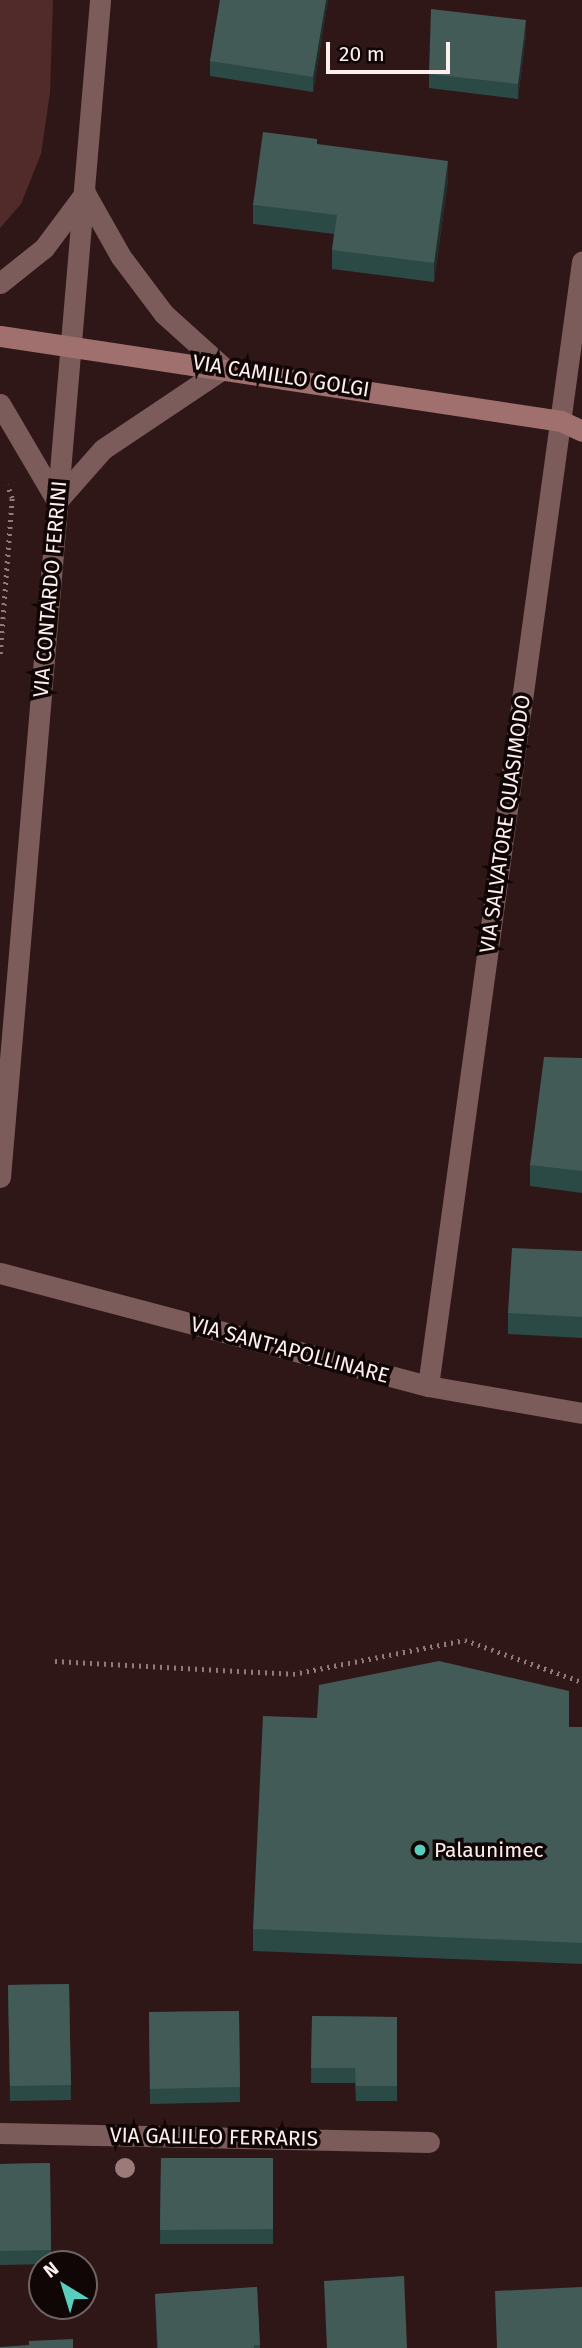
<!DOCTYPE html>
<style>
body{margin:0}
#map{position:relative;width:582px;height:2348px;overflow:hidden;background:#301717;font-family:"Fira Sans",sans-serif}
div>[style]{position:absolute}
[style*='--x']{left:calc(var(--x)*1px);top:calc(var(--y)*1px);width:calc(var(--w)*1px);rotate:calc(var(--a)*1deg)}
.green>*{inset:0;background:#512a2a}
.path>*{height:4.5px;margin-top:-2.25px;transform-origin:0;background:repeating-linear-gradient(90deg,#907b7b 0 2px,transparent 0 7px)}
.street>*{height:21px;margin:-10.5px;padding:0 10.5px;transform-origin:10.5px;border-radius:10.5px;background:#7b5c5b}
.secondary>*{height:21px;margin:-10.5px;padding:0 10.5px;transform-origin:10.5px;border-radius:10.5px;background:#a0706e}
.trees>*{width:20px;height:20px;margin:-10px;border-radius:50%;background:#9c7a79}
.wall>*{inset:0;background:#2b4945}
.shaded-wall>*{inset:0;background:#232e2b}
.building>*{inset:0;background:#425b57}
.dots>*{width:19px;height:19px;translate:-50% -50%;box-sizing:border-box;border:4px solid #100606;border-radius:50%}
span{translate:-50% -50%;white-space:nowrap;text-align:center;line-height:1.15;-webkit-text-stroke:7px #100606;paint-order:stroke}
.street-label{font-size:21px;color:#feefef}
.poi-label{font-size:21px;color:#feefef}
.left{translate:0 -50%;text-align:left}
.north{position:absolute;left:28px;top:2250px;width:70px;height:70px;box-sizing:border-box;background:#100606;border:2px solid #6f6363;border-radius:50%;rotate:322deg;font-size:19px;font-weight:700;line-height:28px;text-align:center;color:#feefef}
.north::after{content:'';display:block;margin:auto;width:24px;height:32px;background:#59cebe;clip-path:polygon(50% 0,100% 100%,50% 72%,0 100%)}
.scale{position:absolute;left:326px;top:42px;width:124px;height:32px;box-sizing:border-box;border:4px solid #feefef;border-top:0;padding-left:9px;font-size:21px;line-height:24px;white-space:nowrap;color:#feefef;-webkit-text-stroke:5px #100606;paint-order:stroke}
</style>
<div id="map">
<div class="green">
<i style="clip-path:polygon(0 0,53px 0,50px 93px,41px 154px,21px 204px,0 228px)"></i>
</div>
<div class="path">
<i style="--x:0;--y:654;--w:156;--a:-85.6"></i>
<i style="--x:12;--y:498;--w:14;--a:-111"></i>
<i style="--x:55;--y:1661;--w:238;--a:3.1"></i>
<i style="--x:293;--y:1674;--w:175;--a:-11.2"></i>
<i style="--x:465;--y:1640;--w:124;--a:19.7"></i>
</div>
<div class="street">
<i style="--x:0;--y:283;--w:56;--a:-38.5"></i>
<i style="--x:44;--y:248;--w:69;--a:-53.3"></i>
<i style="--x:0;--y:404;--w:113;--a:59.6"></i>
<i style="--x:57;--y:501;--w:69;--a:-48.5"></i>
<i style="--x:103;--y:449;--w:146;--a:-33.8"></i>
<i style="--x:224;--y:368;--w:81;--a:-138"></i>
<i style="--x:164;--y:314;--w:71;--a:-127"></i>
<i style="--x:121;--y:257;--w:73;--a:-119.4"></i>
<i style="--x:0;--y:1177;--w:1181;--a:-85.14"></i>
<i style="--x:0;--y:1273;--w:443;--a:14.8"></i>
<i style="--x:428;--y:1386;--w:156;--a:9.9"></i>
<i style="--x:428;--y:1386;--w:1135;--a:-82.2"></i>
<i style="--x:0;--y:2133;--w:429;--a:1.2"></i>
</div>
<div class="secondary">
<i style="--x:0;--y:336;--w:567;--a:8.62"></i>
<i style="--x:561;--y:421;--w:23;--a:25"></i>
</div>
<div class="trees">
<i style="left:125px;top:2168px"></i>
</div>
<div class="wall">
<i style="clip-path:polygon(220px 0,328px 0,313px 92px,210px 76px,210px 61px)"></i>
<i style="clip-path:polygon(526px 34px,518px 99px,429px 88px,429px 74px)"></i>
<i style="clip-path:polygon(317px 144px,448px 180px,434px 282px,332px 269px,332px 250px,334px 234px,253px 224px,253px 205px)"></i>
<i style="clip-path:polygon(582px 1058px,582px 1193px,530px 1186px,530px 1165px)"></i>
<i style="clip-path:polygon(582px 1251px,582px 1338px,508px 1334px,508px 1313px)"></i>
<i style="clip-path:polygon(569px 1727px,582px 1727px,582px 1964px,253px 1951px,253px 1929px)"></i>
<i style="clip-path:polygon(69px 1984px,71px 2100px,10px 2101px,8px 1985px)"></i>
<i style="clip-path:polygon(239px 2011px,240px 2102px,150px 2104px,149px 2012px)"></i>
<i style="clip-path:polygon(312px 2016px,397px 2017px,397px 2101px,356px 2101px,355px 2083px,311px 2083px)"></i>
<i style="clip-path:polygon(161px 2158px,273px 2158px,273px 2244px,160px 2244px)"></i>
<i style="clip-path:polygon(50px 2163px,51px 2264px,0 2265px,0 2164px)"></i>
<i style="clip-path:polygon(257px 2287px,260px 2348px,157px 2348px,155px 2294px)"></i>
</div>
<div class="shaded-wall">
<i style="clip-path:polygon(326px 0,328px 0,313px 92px,313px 77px)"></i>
<i style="clip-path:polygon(526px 20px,526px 34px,518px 99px,518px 84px)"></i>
<i style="clip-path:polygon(448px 161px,448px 180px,434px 282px,434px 263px)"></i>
</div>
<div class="building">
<i style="clip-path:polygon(220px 0,326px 0,313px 77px,210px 61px)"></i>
<i style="clip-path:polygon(431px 9px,526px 20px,518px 84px,429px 74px)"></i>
<i style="clip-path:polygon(263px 132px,317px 139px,317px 144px,448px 161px,434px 263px,332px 250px,337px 215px,253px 205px)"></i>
<i style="clip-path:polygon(544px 1057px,582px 1058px,582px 1171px,530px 1165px)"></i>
<i style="clip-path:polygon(512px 1248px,582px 1251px,582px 1317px,508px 1313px)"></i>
<i style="clip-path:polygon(439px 1661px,569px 1691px,569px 1727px,582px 1727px,582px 1943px,253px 1929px,263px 1716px,317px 1718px,319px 1685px)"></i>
<i style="clip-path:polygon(69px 1984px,71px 2085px,10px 2086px,8px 1985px)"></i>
<i style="clip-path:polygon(239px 2011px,240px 2087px,150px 2089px,149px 2012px)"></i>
<i style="clip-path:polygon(312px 2016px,397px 2017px,397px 2086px,356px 2086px,355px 2068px,311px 2068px)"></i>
<i style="clip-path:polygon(161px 2158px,273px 2158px,273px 2229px,160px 2230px)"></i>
<i style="clip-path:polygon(50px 2163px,51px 2250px,0 2251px,0 2164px)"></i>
<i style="clip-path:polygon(404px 2276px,407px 2348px,327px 2348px,324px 2281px)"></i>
<i style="clip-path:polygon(257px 2287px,260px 2345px,254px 2345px,254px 2348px,158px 2348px,155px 2294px)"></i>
<i style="clip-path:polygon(582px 2287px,582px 2348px,497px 2348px,495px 2291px)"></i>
<i style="clip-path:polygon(73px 2339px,73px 2348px,0 2348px,0 2347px,29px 2345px,29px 2341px)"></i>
</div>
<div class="dots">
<i style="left:420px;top:1850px;background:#59cebe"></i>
</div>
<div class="street-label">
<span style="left:281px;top:376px;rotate:9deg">VIA CAMILLO GOLGI</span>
<span style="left:50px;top:589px;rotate:-85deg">VIA CONTARDO FERRINI</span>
<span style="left:505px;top:824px;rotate:-82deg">VIA SALVATORE QUASIMODO</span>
<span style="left:290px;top:1350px;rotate:15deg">VIA SANT'APOLLINARE</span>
<span style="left:214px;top:2137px;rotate:1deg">VIA GALILEO FERRARIS</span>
</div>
<div class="poi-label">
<span class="left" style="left:434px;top:1850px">Palaunimec</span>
</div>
<div class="north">N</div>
<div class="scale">20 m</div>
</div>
